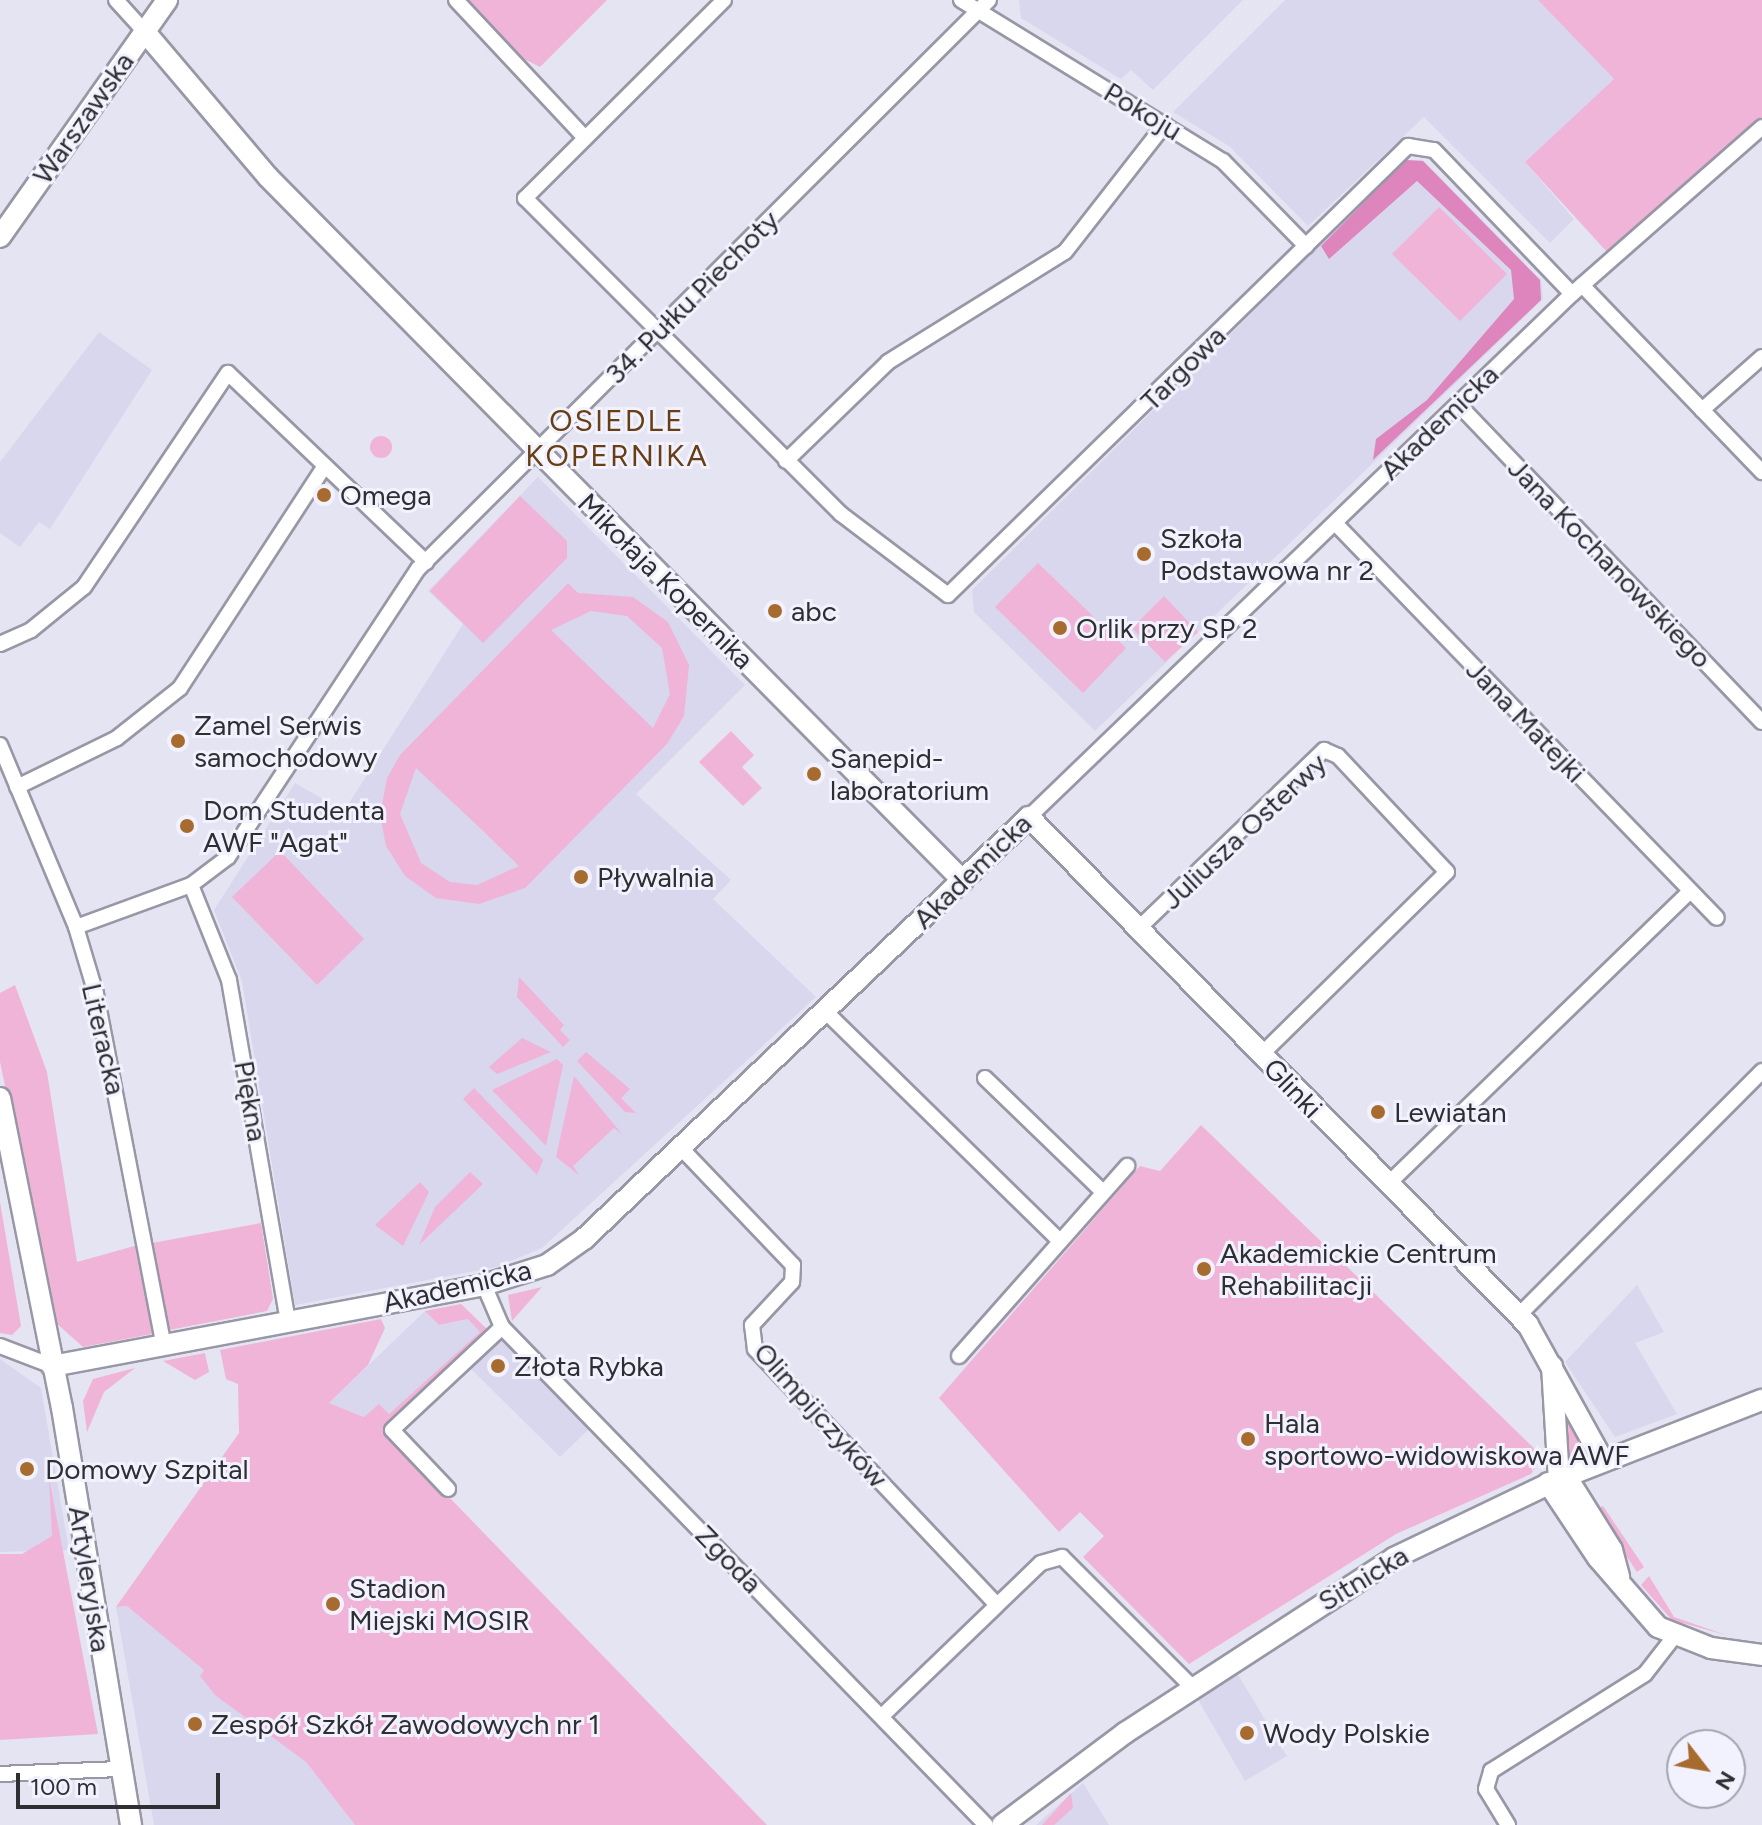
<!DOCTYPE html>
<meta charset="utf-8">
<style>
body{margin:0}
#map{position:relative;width:1762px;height:1825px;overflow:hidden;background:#e5e4f3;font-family:Figtree,sans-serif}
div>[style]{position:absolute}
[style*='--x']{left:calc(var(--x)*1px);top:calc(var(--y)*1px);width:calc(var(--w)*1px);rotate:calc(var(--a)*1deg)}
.built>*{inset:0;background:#d8d7ed}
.green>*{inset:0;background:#f0b4d8}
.round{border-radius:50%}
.forest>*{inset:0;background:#de85be}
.roads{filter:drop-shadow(2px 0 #9897a5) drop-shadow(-2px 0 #9897a5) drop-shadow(0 2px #9897a5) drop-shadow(0 -2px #9897a5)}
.street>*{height:14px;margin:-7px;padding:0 7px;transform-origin:7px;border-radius:7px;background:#fff}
.secondary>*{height:20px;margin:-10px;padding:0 10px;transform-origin:10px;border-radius:10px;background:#fff}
.dots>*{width:22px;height:22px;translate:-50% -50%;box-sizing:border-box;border:4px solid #f2f2fe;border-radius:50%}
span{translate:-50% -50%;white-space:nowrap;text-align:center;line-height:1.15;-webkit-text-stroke:6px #f2f2fe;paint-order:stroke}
.street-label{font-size:28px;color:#2e2e33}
.poi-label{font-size:28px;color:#2e2e33}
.left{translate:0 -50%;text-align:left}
.neighbourhood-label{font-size:30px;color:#683f15;letter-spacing:2px}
.north{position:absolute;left:1666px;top:1729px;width:80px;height:80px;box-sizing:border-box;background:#f2f2fe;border:2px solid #a4a4ad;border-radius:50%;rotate:121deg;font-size:22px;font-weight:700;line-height:32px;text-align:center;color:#2e2e33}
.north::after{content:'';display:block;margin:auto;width:28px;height:36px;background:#a86b2f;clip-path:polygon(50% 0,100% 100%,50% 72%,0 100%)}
.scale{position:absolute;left:16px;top:1773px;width:204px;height:36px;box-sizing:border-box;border:4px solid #2e2e33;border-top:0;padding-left:10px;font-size:24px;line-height:28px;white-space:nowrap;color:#2e2e33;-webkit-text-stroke:6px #f2f2fe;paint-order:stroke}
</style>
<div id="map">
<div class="built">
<i style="clip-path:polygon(1019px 0,1243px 0,1153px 90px,1131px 70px,1121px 79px,1021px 18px)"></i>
<i style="clip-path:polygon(1285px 0,1538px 0,1614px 79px,1525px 162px,1574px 219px,1550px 243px,1424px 117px,1308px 226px,1229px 146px,1173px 112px)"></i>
<i style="clip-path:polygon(1406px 160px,1423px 160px,1541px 280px,1543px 299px,1095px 731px,974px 612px,972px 590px)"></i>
<i style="clip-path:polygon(99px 332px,152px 370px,50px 529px,39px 522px,20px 547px,0 533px,0 462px)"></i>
<i style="clip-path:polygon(538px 477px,745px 685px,636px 794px,731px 880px,713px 899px,816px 997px,542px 1248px,496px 1267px,295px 1305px,242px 981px,214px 910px,295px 783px,344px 811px,463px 624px,428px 591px)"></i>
<i style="clip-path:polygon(1637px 1285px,1664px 1332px,1635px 1343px,1677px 1414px,1615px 1437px,1565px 1362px)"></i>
<i style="clip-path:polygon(425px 1311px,439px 1325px,469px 1319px,481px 1332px,389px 1414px,365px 1417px,329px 1403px)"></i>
<i style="clip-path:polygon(502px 1338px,590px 1428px,560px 1457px,470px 1368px)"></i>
<i style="clip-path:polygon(0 1359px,41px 1388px,69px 1550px,0 1552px)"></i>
<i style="clip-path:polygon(127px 1606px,205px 1670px,216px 1696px,306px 1762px,355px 1825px,154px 1825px,116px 1607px)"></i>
<i style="clip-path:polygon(1237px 1673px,1287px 1756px,1245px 1781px,1197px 1698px)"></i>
<i style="clip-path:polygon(1083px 1783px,1109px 1825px,1036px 1825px)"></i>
</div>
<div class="green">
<i style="clip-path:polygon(463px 0,607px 0,540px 67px,514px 54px)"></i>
<i style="clip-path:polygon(1538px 0,1762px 0,1762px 117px,1607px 252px,1525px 162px,1614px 79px)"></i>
<i style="clip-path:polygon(1439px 207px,1507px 274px,1460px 321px,1392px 254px)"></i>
<i class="round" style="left:370px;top:436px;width:22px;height:22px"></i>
<i style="clip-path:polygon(520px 496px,567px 541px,567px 558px,483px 643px,430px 591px)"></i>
<i style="clip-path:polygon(1038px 563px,1126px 648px,1083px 693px,995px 607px)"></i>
<i style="clip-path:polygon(evenodd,568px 583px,578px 593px,633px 597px,668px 622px,689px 665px,684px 716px,667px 744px,525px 888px,479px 904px,436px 898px,405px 876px,386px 846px,380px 815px,387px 778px,400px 755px,568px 583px,591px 611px,627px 616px,662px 648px,670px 694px,653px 728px,551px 630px,591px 611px,568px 583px,416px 768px,480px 828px,519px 866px,477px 885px,450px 882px,421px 863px,400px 814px,416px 768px)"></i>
<i style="clip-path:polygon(1164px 596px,1198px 632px,1165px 662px,1132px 628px)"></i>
<i style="clip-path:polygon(731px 731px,754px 755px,742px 767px,762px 788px,743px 806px,699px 762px)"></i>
<i style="clip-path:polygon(280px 851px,364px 939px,317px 985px,232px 897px)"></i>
<i style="clip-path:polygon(519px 977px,564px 1025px,560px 1030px,570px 1040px,563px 1047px,517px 997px)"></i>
<i style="clip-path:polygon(15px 985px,47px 1072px,77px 1262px,138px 1245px,152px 1334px,83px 1347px,55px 1322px,0 1062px,0 993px)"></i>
<i style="clip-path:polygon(522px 1038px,551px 1052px,497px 1074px,489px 1067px)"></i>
<i style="clip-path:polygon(586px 1052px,630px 1089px,621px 1098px,636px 1113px,625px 1112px,577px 1061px)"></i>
<i style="clip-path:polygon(557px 1059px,563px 1065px,546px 1146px,492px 1090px)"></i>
<i style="clip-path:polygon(574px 1076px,622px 1134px,614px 1128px,573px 1166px,579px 1175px,556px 1157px)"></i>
<i style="clip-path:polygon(474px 1088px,543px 1160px,537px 1175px,463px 1099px)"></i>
<i style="clip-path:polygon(1201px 1125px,1543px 1457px,1531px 1474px,1396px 1534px,1189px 1664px,1083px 1557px,1104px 1536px,1080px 1512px,1059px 1532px,939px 1398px,1140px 1166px,1160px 1171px)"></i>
<i style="clip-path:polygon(470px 1172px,483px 1184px,419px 1245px,435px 1207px)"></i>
<i style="clip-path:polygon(420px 1182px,429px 1192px,403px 1246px,375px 1225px)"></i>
<i style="clip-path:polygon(0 1202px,21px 1326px,12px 1335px,0 1333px)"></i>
<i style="clip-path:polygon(261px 1223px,273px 1299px,267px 1311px,169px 1330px,152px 1243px)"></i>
<i style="clip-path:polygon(542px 1287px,512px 1321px,508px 1295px)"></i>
<i style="clip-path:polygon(461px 1304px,491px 1333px,384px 1430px,767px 1825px,355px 1825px,306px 1762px,216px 1696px,200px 1676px,204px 1670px,127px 1606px,116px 1607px,239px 1433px,238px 1384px,226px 1379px,220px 1350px,381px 1319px,385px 1328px,368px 1365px,329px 1403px,364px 1417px,379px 1404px,389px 1414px,480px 1332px,468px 1319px,439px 1325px,425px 1311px)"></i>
<i style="clip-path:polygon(205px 1353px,209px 1372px,195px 1380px,163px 1361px)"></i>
<i style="clip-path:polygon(135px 1368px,104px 1392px,87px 1432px,83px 1401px,93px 1379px)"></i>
<i style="clip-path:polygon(1562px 1404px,1588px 1449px,1573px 1466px,1567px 1461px)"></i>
<i style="clip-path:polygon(49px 1478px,98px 1734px,0 1740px,0 1554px,22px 1554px,52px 1536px)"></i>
<i style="clip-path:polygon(1603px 1506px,1644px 1567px,1637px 1572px,1596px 1510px)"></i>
<i style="clip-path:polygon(1649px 1576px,1674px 1617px,1726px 1635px,1672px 1620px,1641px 1585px)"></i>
<i style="clip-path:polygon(1071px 1793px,1073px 1808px,1054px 1825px,1042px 1825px)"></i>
</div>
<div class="forest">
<i style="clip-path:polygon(1406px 160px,1423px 161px,1540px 280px,1541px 300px,1373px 460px,1376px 439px,1427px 400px,1514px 299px,1511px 270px,1417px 181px,1329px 259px,1321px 246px)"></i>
</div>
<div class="roads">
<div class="street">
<i style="--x:116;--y:0;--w:43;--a:47.8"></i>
<i style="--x:456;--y:0;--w:189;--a:46.9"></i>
<i style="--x:724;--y:0;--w:281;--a:135.1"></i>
<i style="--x:525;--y:198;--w:447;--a:45"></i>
<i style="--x:841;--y:514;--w:134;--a:37.1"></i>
<i style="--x:948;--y:595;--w:643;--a:-44.31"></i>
<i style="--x:1408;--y:146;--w:26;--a:9"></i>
<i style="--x:1434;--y:150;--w:199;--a:46.2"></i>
<i style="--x:961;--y:0;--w:308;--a:31.6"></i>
<i style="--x:1223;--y:161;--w:119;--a:45.7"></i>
<i style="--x:1582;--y:285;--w:260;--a:46.1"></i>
<i style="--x:1458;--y:404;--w:440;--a:46.3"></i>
<i style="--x:1702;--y:410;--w:80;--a:-41.5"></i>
<i style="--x:786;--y:461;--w:142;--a:-44.1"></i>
<i style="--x:888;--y:362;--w:208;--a:-31.9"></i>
<i style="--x:1065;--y:252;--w:162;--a:-52"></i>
<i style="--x:1335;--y:523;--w:549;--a:45.96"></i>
<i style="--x:0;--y:644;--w:34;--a:-24"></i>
<i style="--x:31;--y:630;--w:68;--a:-39.1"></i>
<i style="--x:84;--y:587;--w:258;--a:-56.1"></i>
<i style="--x:228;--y:373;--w:274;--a:43.7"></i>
<i style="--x:0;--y:745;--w:197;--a:67.3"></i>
<i style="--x:76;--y:927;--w:70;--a:73.4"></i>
<i style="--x:96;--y:994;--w:359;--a:79.1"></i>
<i style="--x:17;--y:787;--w:111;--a:-26.1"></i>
<i style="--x:117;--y:738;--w:80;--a:-38.4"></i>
<i style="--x:180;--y:688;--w:264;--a:-56.9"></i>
<i style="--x:1029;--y:817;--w:754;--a:-43.93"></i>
<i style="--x:1572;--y:294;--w:253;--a:-41.3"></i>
<i style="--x:191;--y:885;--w:102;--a:68.2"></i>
<i style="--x:229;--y:980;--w:348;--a:80.2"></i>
<i style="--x:76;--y:927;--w:122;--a:-20.1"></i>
<i style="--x:191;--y:885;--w:46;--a:-37.1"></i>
<i style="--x:228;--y:857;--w:345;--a:-56.6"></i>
<i style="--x:418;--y:569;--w:806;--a:-44.9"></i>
<i style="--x:1139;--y:928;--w:257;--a:-43.9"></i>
<i style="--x:1324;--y:750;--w:15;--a:23"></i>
<i style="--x:1338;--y:756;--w:159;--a:46.8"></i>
<i style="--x:1447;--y:872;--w:261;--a:135.5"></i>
<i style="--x:825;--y:1011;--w:329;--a:44.4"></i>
<i style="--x:985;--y:1078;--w:164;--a:44"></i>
<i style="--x:681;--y:1148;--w:162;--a:46.3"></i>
<i style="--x:793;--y:1265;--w:17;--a:93"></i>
<i style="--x:792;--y:1282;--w:59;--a:132.9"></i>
<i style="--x:752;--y:1325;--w:24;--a:83"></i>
<i style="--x:755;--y:1349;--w:352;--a:46.6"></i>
<i style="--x:1387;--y:1185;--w:422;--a:-44.1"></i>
<i style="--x:484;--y:1285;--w:46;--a:66.8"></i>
<i style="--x:502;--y:1327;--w:694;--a:45.82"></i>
<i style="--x:1518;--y:1316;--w:346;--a:-45.1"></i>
<i style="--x:0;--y:1346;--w:56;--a:21"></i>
<i style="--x:959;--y:1356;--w:254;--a:-48.5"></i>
<i style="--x:448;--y:1489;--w:81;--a:-133.5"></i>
<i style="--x:392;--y:1430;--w:151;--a:-43.1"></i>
<i style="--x:883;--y:1715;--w:219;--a:-43.9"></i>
<i style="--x:1041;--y:1563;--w:22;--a:-16"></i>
<i style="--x:1062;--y:1557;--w:184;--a:45"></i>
<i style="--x:0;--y:1774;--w:120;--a:-2.4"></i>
<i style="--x:1508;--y:1825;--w:42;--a:-121.4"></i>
<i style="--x:1486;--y:1789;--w:19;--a:-74"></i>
<i style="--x:1491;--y:1771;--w:182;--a:-32.2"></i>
<i style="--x:1645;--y:1674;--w:46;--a:-52.1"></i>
</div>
<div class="secondary">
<i style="--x:145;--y:32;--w:190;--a:49.7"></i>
<i style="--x:268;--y:177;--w:989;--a:45.37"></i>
<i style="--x:0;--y:237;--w:290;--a:-54.8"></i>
<i style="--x:0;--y:1098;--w:316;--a:78.7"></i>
<i style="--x:62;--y:1408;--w:423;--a:80.6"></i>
<i style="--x:52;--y:1366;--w:440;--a:-10.6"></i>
<i style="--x:484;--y:1285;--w:66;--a:-17.6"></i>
<i style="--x:547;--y:1265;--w:45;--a:-35.1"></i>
<i style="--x:584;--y:1239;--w:613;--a:-43.48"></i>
<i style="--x:1029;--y:817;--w:712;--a:45.51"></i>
<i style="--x:1528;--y:1325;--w:155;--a:61.1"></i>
<i style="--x:1552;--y:1366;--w:113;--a:86.5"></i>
<i style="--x:1566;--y:1476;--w:87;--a:58.1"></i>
<i style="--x:1612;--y:1550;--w:28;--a:75"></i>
<i style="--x:1548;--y:1483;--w:90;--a:56.3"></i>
<i style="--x:1598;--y:1558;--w:91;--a:49"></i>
<i style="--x:1658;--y:1627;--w:57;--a:21.6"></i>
<i style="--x:1711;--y:1648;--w:51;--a:7.8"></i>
<i style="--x:1002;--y:1825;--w:154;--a:-36.8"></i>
<i style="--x:1125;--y:1733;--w:321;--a:-33"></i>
<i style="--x:1394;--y:1558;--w:183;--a:-25.6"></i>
<i style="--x:1559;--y:1479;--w:218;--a:-21.3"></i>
</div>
</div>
<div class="dots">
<i style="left:324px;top:495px;background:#a86b2f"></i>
<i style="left:1144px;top:554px;background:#a86b2f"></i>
<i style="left:775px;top:611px;background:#a86b2f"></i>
<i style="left:1060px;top:628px;background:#a86b2f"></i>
<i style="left:178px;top:741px;background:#a86b2f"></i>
<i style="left:814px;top:774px;background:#a86b2f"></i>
<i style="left:187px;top:826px;background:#a86b2f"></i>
<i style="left:581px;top:877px;background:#a86b2f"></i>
<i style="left:1378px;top:1112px;background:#a86b2f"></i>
<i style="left:1204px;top:1269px;background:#a86b2f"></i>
<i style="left:498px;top:1366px;background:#a86b2f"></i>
<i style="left:1248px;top:1439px;background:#a86b2f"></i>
<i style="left:27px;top:1469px;background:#a86b2f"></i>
<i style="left:333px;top:1604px;background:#a86b2f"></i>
<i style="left:195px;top:1724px;background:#a86b2f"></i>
<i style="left:1247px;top:1733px;background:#a86b2f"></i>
</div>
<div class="street-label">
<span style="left:1143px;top:111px;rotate:31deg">Pokoju</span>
<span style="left:83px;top:118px;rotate:-55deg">Warszawska</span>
<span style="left:692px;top:297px;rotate:-45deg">34. Pułku Piechoty</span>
<span style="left:1183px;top:368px;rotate:-45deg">Targowa</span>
<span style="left:1439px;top:422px;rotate:-44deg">Akademicka</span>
<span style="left:1610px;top:563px;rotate:46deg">Jana Kochanowskiego</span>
<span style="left:666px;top:581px;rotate:45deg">Mikołaja Kopernika</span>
<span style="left:1526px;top:721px;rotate:46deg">Jana Matejki</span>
<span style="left:1244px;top:831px;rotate:-43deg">Juliusza Osterwy</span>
<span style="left:972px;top:871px;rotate:-44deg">Akademicka</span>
<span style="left:104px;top:1039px;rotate:77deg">Literacka</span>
<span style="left:1293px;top:1088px;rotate:46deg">Glinki</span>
<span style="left:251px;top:1101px;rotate:80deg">Piękna</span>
<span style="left:457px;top:1286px;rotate:-13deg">Akademicka</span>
<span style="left:821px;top:1415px;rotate:48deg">Olimpijczyków</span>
<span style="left:729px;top:1559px;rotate:46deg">Zgoda</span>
<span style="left:1363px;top:1578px;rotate:-31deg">Sitnicka</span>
<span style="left:90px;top:1579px;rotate:81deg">Artyleryjska</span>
</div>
<div class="poi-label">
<span class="left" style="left:340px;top:495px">Omega</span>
<span class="left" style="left:1160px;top:554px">Szkoła<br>Podstawowa nr 2</span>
<span class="left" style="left:791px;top:611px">abc</span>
<span class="left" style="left:1076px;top:628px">Orlik przy SP 2</span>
<span class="left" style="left:194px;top:741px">Zamel Serwis<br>samochodowy</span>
<span class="left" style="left:830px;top:774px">Sanepid-<br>laboratorium</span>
<span class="left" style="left:203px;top:826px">Dom Studenta<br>AWF "Agat"</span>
<span class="left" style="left:597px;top:877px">Pływalnia</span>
<span class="left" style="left:1394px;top:1112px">Lewiatan</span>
<span class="left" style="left:1220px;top:1269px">Akademickie Centrum<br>Rehabilitacji</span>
<span class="left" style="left:514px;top:1366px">Złota Rybka</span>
<span class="left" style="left:1264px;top:1439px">Hala<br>sportowo-widowiskowa AWF</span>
<span class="left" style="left:45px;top:1469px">Domowy Szpital</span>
<span class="left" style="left:349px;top:1604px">Stadion<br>Miejski MOSIR</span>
<span class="left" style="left:211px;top:1724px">Zespół Szkół Zawodowych nr 1</span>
<span class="left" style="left:1263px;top:1733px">Wody Polskie</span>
</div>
<div class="neighbourhood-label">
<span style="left:617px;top:438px">OSIEDLE<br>KOPERNIKA</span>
</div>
<div class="north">N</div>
<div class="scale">100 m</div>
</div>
